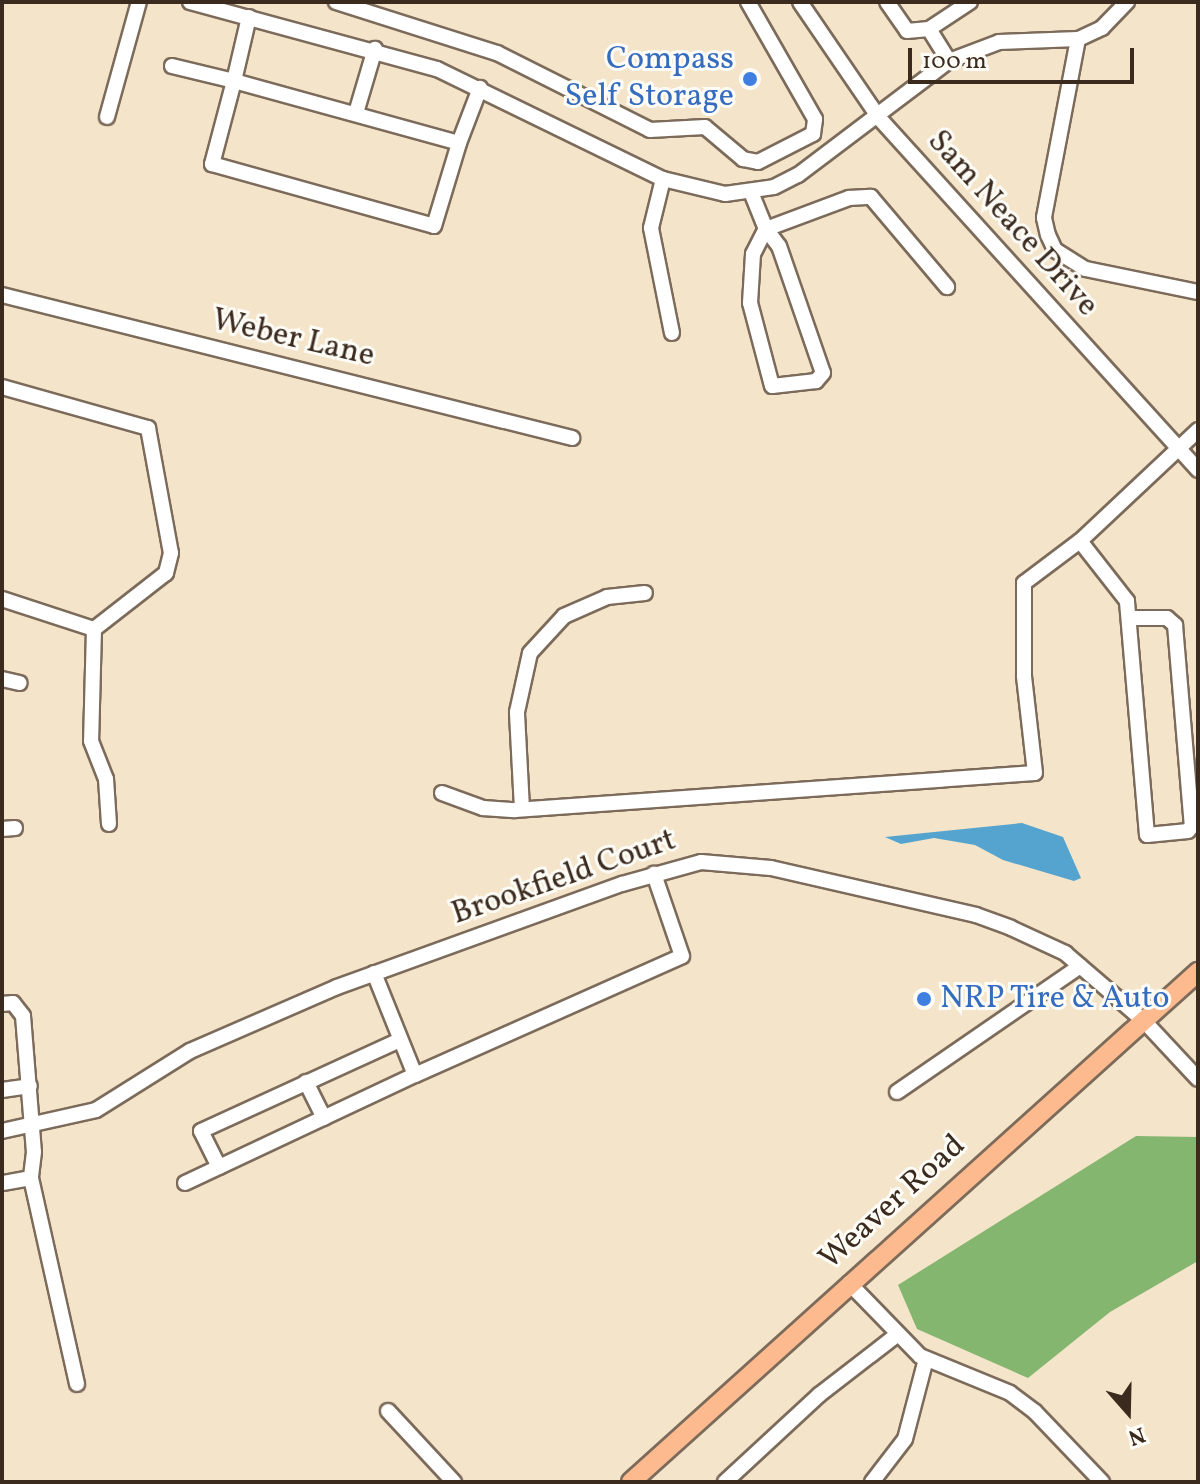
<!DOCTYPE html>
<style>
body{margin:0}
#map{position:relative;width:1200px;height:1484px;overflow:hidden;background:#f4e4ca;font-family:Vollkorn,serif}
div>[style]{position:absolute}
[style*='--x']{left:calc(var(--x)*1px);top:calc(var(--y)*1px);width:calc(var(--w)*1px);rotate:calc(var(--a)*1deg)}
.forest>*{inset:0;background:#84b670}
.water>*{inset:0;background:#55a4cf}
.roads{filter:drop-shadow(2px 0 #7c6b5a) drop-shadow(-2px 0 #7c6b5a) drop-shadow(0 2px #7c6b5a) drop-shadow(0 -2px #7c6b5a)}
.minor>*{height:14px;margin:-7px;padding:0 7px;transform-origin:7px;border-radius:7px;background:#fff}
.major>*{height:18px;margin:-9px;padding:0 9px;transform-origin:9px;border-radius:9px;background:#fcba8e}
.dots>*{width:22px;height:22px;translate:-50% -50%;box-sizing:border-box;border:4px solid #fdfcf7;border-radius:50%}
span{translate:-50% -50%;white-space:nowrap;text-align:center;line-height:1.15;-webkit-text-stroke:6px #fdfcf7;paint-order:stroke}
.shop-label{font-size:32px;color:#366cbe}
.right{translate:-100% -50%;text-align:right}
.left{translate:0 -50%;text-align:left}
.street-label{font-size:32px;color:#3b2a1e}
.frame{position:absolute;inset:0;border:4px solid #3b2a1e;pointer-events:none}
.north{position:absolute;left:1088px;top:1372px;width:80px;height:80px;-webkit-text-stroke:6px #fdfcf7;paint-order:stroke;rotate:160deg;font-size:22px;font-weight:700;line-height:32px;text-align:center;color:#3b2a1e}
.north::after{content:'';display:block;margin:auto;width:28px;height:36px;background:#3b2a1e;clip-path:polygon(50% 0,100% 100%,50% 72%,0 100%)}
.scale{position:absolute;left:908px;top:48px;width:226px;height:36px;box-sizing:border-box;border:4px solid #3b2a1e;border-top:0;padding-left:10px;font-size:24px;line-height:28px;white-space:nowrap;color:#3b2a1e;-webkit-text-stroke:6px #fdfcf7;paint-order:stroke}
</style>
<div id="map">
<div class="forest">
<i style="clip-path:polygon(1136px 1136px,1198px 1137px,1198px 1261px,1110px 1312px,1028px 1378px,917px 1329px,898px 1285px)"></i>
</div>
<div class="water">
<i style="clip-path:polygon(1022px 823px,1063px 837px,1081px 878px,1074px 881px,1003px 860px,975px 845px,934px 838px,901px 844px,885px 837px)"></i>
</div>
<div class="roads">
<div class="minor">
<i style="--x:190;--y:2;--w:256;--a:15.2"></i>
<i style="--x:437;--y:69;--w:251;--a:26"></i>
<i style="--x:663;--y:179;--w:64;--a:13.6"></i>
<i style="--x:725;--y:194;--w:49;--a:-8.1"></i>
<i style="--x:774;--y:187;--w:27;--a:-27"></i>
<i style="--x:798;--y:175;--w:189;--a:-37.1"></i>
<i style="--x:949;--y:61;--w:53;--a:-20.8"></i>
<i style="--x:999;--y:42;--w:79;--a:-2.2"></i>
<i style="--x:336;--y:2;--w:169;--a:17.6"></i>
<i style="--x:497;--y:53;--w:171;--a:26.7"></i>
<i style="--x:650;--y:130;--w:55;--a:-3.1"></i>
<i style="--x:705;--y:127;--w:50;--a:40.1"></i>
<i style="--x:743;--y:159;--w:15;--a:11"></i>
<i style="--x:758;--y:162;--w:62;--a:-27"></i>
<i style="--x:813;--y:134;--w:15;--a:-82"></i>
<i style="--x:815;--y:119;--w:135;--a:-119.8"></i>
<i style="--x:800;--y:2;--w:140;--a:55.7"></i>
<i style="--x:879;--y:118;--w:475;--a:47.8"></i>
<i style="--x:887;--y:2;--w:35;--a:55"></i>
<i style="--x:907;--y:31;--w:22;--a:-5"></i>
<i style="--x:929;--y:29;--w:49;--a:-33.4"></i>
<i style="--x:1127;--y:2;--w:36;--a:134"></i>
<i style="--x:1102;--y:28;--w:26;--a:155"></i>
<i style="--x:1078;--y:39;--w:182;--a:100.8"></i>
<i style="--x:1044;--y:218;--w:17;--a:77"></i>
<i style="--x:1048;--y:235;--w:17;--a:65"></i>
<i style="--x:1055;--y:250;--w:36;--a:32"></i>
<i style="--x:1086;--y:269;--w:114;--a:11.6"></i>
<i style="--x:249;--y:17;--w:66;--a:103.2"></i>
<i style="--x:234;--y:81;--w:233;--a:15.4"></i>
<i style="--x:459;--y:143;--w:59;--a:-69.1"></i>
<i style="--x:929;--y:29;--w:38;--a:58"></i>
<i style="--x:172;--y:66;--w:64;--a:13.6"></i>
<i style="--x:234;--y:81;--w:86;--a:104.8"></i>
<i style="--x:212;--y:164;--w:230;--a:15.6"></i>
<i style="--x:434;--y:226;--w:87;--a:-73.2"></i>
<i style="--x:356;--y:113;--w:67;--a:-73.5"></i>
<i style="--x:107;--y:117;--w:119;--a:-74.5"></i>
<i style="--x:663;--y:179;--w:50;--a:103.8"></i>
<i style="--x:651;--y:228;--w:107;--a:78.7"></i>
<i style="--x:751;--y:192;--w:40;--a:68"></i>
<i style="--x:766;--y:229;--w:89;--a:-20.5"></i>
<i style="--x:849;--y:198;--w:22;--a:-3"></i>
<i style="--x:871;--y:197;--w:118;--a:49.8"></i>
<i style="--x:766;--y:229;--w:21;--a:53"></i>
<i style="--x:779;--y:246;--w:134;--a:70.9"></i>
<i style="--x:823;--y:373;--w:11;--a:131"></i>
<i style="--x:816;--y:381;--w:44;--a:173.5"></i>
<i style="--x:772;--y:386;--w:86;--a:-104.8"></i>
<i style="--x:750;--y:303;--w:49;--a:-86.5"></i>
<i style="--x:753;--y:254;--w:28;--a:-63"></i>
<i style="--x:2;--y:295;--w:588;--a:14.08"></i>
<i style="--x:2;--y:387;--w:152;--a:15.7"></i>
<i style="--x:148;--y:428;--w:127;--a:79.6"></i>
<i style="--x:171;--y:553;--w:21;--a:104"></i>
<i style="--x:166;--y:573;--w:91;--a:142.1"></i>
<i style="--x:94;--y:629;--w:112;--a:91.5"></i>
<i style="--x:91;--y:741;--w:41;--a:68.5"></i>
<i style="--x:106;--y:779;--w:45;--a:86.2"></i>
<i style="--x:2;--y:599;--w:97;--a:18.1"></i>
<i style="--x:1129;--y:618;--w:38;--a:0"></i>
<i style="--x:1167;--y:618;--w:11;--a:41"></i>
<i style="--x:1175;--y:625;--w:202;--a:85.2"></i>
<i style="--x:1192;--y:826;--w:6;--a:129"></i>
<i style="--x:1188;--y:831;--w:41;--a:174.4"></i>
<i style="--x:1147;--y:835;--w:235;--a:-94.9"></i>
<i style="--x:1127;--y:601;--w:76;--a:-128.1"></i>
<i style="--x:1080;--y:541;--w:162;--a:-43.2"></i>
<i style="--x:2;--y:679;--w:18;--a:13"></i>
<i style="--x:442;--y:793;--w:44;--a:20.1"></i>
<i style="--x:483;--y:808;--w:32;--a:4"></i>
<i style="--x:515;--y:810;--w:521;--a:-4.07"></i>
<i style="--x:1035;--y:773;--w:98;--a:-96.5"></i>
<i style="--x:1024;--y:676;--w:93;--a:-90"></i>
<i style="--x:1024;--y:583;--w:70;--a:-36.9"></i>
<i style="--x:522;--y:809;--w:97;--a:-93"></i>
<i style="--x:517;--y:712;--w:60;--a:-77.6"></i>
<i style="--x:530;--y:653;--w:50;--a:-47.4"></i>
<i style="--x:564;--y:616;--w:47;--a:-23.8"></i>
<i style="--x:607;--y:597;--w:38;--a:-6"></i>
<i style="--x:2;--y:829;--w:13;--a:-4"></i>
<i style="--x:374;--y:973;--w:110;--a:68.1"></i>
<i style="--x:415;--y:1075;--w:292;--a:-24"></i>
<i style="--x:682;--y:956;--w:87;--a:-108.9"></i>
<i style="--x:2;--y:1004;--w:11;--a:-5"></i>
<i style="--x:13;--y:1003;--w:16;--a:52"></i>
<i style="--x:23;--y:1016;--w:136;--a:85.4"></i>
<i style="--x:34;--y:1152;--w:26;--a:97"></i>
<i style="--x:31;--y:1178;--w:29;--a:170"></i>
<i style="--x:306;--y:1082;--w:40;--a:63.4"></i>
<i style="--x:2;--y:1090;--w:28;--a:-8"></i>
<i style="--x:897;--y:1092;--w:222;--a:-34.5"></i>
<i style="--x:2;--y:1131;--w:96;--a:-12.6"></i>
<i style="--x:96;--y:1110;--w:111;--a:-32.1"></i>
<i style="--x:190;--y:1051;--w:160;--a:-23.5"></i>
<i style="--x:337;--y:987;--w:303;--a:-19.9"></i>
<i style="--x:622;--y:884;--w:82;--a:-15.6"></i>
<i style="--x:701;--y:862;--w:70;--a:4.9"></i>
<i style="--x:771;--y:868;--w:210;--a:12.9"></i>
<i style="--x:976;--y:915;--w:37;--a:20"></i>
<i style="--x:1011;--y:928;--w:60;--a:24.8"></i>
<i style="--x:1065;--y:953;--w:104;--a:40.7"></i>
<i style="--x:1144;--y:1021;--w:79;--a:47"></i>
<i style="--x:219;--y:1167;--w:40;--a:-116.6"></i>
<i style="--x:201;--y:1131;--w:219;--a:-24.6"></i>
<i style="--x:31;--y:1178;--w:211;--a:77.4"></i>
<i style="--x:185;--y:1183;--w:254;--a:-25.2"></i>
<i style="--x:849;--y:1283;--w:102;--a:45.8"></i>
<i style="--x:920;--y:1356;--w:97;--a:22.3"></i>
<i style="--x:1010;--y:1393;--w:31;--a:37"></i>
<i style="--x:1035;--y:1412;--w:97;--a:46.3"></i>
<i style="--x:388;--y:1411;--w:97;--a:47.1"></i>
<i style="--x:725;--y:1482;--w:128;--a:-42.8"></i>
<i style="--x:819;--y:1395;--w:100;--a:-37.7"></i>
<i style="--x:872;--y:1482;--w:54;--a:-52.5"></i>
<i style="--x:905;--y:1439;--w:83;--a:-75.3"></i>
</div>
<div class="major">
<i style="--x:631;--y:1482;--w:763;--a:-41.97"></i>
</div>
</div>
<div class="dots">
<i style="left:750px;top:79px;background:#3f7fe0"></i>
<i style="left:924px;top:999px;background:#3f7fe0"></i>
</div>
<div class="shop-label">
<span class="right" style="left:734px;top:79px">Compass<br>Self Storage</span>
<span class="left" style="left:940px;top:999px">NRP Tire &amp; Auto</span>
</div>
<div class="street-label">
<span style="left:1012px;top:224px;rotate:48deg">Sam Neace Drive</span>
<span style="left:293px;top:339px;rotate:13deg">Weber Lane</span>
<span style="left:564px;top:878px;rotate:-19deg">Brookfield Court</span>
<span style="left:893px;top:1203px;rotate:-42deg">Weaver Road</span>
</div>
<div class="frame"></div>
<div class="north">N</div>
<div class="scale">100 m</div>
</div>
